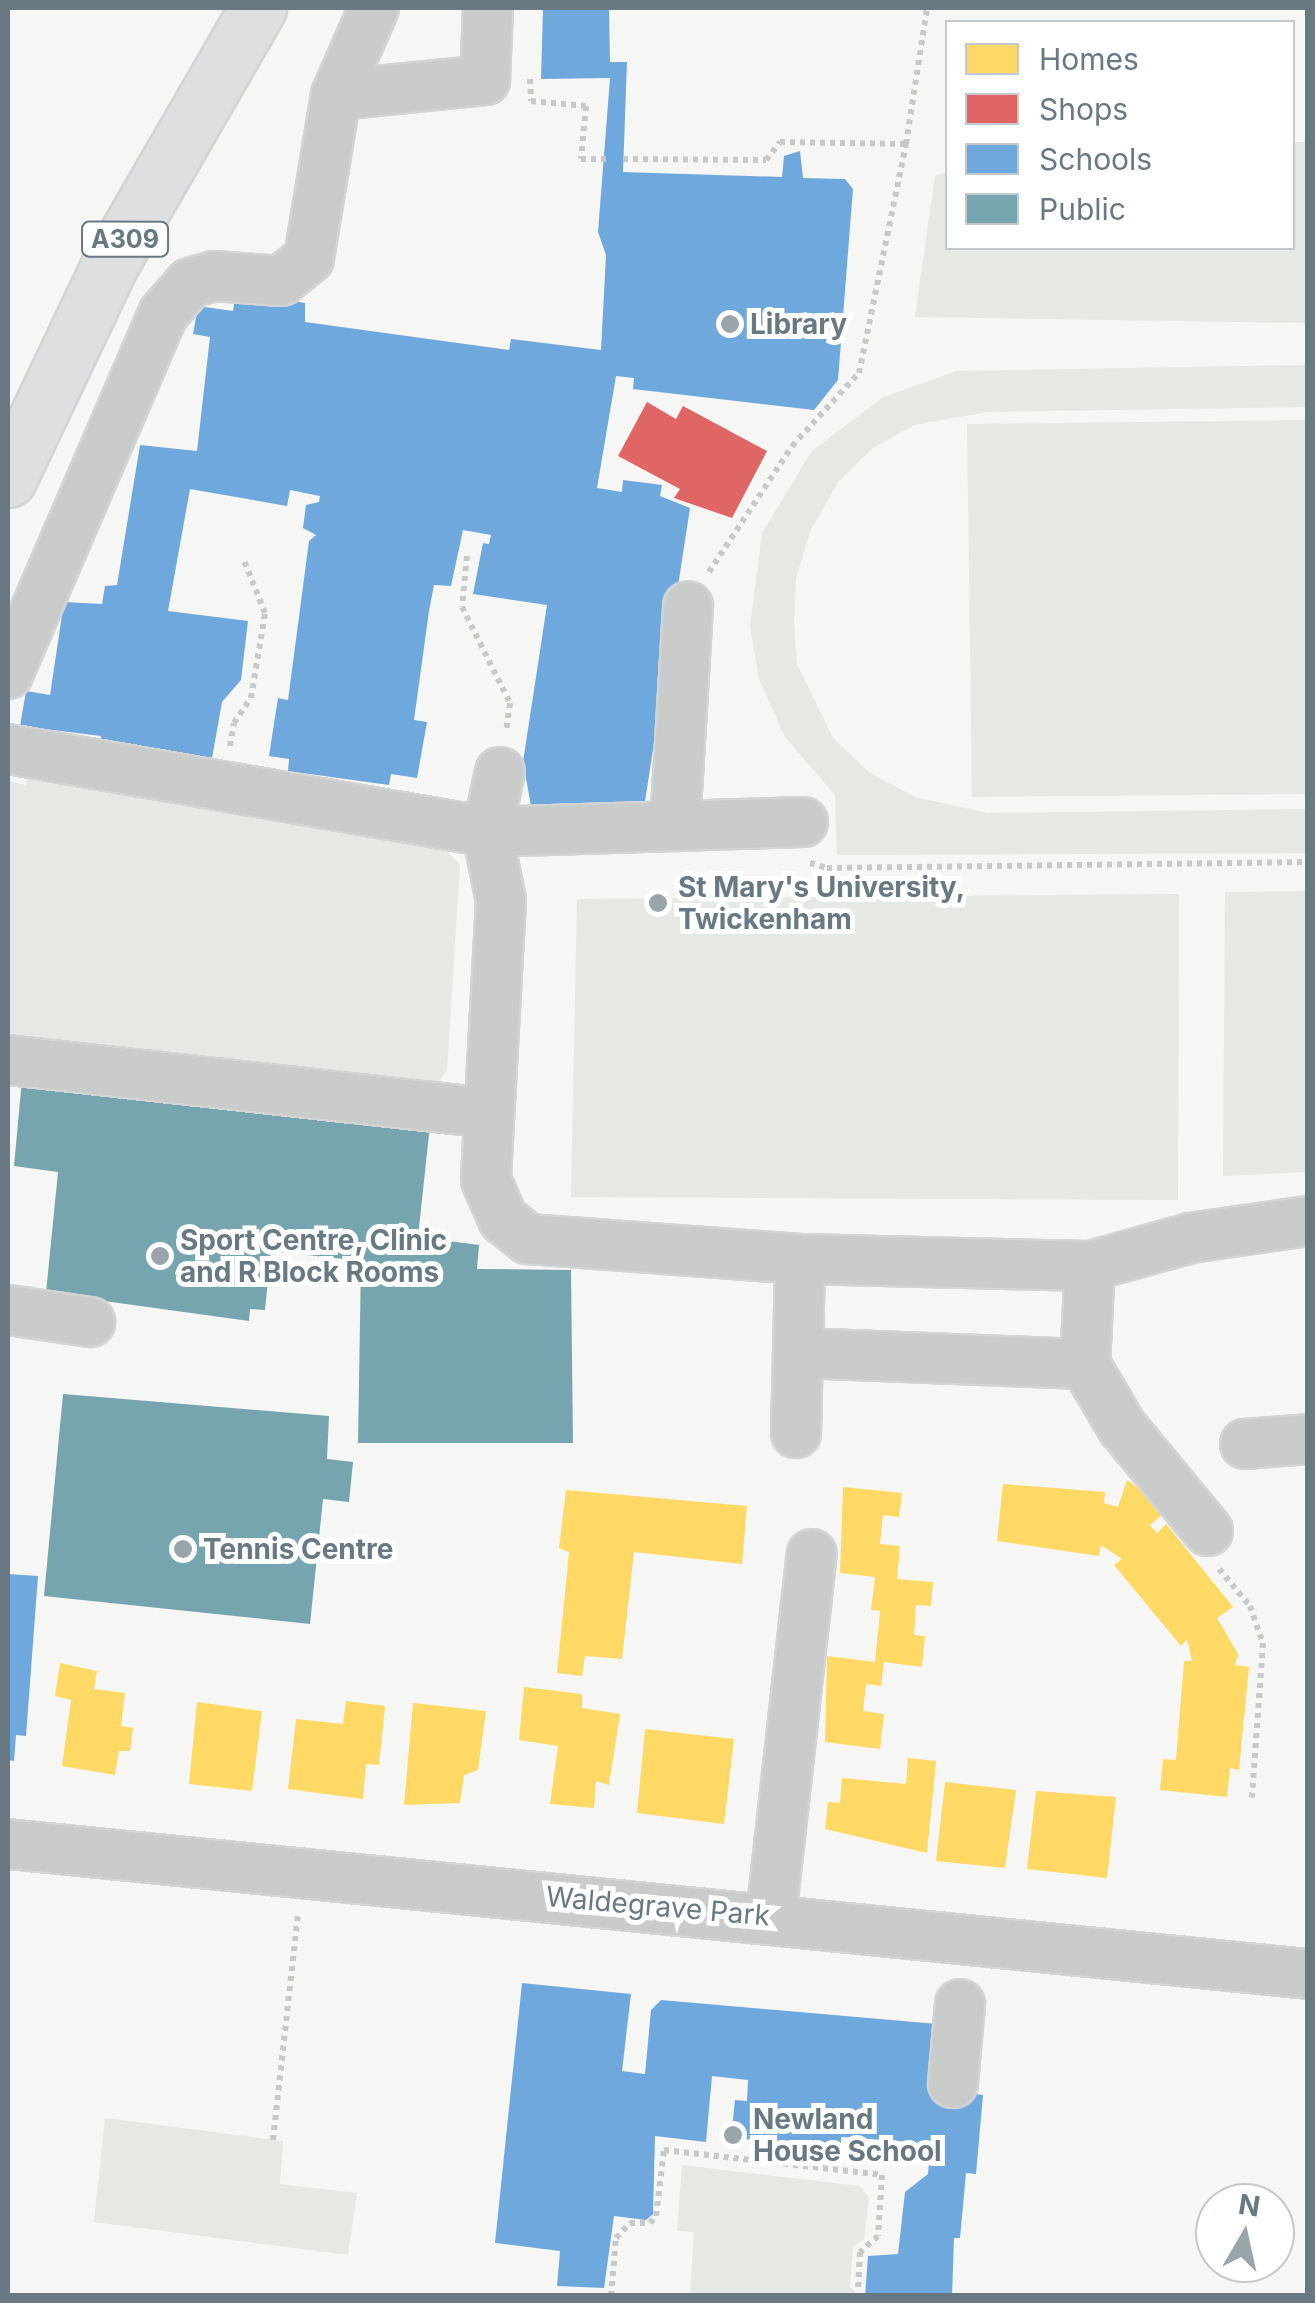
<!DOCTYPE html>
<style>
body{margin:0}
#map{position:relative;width:1315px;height:2303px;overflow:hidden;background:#f6f6f5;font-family:Inter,sans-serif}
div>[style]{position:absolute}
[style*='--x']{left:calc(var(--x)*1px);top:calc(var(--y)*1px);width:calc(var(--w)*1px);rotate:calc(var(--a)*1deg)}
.green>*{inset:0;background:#e6e8e3}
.homes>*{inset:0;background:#ffd966}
.shops>*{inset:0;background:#e06666}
.schools>*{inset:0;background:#6fa8dc}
.public>*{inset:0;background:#76a5af}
.path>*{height:6px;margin-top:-3px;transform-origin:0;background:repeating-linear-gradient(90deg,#c8c9ca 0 5px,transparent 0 10px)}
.roads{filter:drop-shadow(2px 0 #d3d4d4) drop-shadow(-2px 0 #d3d4d4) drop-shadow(0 2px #d3d4d4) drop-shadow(0 -2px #d3d4d4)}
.minor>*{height:48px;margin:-24px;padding:0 24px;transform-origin:24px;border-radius:24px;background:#cacccc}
.major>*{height:55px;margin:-27.5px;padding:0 27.5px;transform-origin:27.5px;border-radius:27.5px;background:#dedfe0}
.dots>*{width:28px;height:28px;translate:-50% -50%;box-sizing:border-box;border:5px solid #fff;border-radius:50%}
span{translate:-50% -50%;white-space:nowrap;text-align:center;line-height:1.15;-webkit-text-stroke:10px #fff;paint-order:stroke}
.shield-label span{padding:2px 8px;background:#fff;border:2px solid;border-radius:8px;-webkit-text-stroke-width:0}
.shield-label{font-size:25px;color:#687983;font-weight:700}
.poi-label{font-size:28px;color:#687983;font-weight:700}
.left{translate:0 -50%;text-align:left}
.street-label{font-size:28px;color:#687983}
.frame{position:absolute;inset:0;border:10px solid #687983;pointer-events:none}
.legend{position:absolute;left:945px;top:20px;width:350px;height:230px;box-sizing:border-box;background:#fff;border:2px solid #c3c9cd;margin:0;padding:12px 18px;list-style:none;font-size:30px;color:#687983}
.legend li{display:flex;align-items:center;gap:20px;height:50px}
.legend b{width:50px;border:2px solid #c3c9cd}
.north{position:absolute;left:1195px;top:2183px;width:100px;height:100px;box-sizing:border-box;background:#fff;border:2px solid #c3c9cd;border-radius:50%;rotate:9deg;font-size:28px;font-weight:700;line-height:40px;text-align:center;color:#687983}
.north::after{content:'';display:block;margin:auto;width:35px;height:45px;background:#9aa5ab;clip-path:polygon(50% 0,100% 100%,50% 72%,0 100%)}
</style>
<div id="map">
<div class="green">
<i style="clip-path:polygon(1293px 142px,1307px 142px,1307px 323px,915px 317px,935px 176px,947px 172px,948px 248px,1292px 248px)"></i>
<i style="clip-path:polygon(1307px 365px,1307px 407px,988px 412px,914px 425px,873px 448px,838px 482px,810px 532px,796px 578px,794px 623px,797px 664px,833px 738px,870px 773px,915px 797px,988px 813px,1307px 809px,1307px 853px,837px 855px,835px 795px,785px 737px,759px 679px,750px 627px,762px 533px,812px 451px,883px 397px,957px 371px)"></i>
<i style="clip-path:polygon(1307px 420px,1307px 794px,972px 797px,967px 424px)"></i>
<i style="clip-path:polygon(28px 770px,414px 830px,445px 849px,460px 865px,447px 1070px,438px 1083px,8px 1045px,8px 781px,26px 785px)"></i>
<i style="clip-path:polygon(1307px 891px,1307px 1172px,1223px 1176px,1225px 892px)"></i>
<i style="clip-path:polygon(1179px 894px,1178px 1200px,571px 1197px,577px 899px)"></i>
<i style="clip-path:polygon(105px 2118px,283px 2141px,280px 2184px,357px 2193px,348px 2255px,94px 2222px)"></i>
<i style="clip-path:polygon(682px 2165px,860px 2186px,869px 2198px,864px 2239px,853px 2248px,850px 2287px,859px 2295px,690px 2295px,694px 2232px,677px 2231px)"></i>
</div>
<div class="homes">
<i style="clip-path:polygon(1127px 1480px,1168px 1510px,1150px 1525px,1157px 1533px,1166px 1524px,1233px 1607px,1217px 1618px,1238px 1654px,1235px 1665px,1249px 1667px,1239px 1770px,1230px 1768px,1227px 1797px,1160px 1790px,1163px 1759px,1176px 1760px,1184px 1661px,1192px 1661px,1187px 1639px,1181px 1646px,1114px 1565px,1122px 1559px,1101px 1545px,1099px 1556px,997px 1541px,1003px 1484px,1105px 1492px,1104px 1503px,1118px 1507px)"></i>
<i style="clip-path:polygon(843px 1487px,902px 1493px,899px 1517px,883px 1515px,880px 1544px,900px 1546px,897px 1579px,933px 1582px,931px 1606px,916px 1605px,914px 1635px,925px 1636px,922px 1667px,884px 1662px,881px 1686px,866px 1684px,863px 1711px,884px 1714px,880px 1749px,825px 1742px,827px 1656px,875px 1662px,880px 1611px,871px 1610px,875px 1577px,840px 1573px)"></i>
<i style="clip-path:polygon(566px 1490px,747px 1506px,742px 1564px,634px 1552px,622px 1659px,585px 1656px,582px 1676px,557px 1673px,569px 1552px,559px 1548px)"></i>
<i style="clip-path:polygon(60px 1663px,97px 1671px,94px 1689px,125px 1693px,121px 1726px,133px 1728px,130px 1751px,119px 1751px,115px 1775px,62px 1766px,71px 1700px,55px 1696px)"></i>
<i style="clip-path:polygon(524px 1687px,582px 1694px,582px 1708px,620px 1714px,609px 1785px,596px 1781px,594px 1808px,550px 1804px,558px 1746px,519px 1740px)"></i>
<i style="clip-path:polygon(346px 1701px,385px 1706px,379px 1765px,366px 1764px,363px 1799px,288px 1789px,296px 1719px,343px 1724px)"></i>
<i style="clip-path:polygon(197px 1702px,262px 1711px,252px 1791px,189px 1784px)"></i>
<i style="clip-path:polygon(413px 1703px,486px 1711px,478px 1770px,464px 1775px,460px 1803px,404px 1805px)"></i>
<i style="clip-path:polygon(645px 1729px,734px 1739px,724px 1824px,637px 1813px)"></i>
<i style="clip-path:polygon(908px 1758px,936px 1761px,927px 1853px,825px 1829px,828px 1802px,840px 1803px,842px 1778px,906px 1784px)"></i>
<i style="clip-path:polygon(945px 1782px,1016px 1790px,1005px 1868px,936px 1861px)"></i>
<i style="clip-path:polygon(1036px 1791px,1116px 1797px,1107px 1878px,1027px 1869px)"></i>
</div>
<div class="shops">
<i style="clip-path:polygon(647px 402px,676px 419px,683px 406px,767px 451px,732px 518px,674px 498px,680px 489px,618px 456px)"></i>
</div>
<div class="schools">
<i style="clip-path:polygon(543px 8px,609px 8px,610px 62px,627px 62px,623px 172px,782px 177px,784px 156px,800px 151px,803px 178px,845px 179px,853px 189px,838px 380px,814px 410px,633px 389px,634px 378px,616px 376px,597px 488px,622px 492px,623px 480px,662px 485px,660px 496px,690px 508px,644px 808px,533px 817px,523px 762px,547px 605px,473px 594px,483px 543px,489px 544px,491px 535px,463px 530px,451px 586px,434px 585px,429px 611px,414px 720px,427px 722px,417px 778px,391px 774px,389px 785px,288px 771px,289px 759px,269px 756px,278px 698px,288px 700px,309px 541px,316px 535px,303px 528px,306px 505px,319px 502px,320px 496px,290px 490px,287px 506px,190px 489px,168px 611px,248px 621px,241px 680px,222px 702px,211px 764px,100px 747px,101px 736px,20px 726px,26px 691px,50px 695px,64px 602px,102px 604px,105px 586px,117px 585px,140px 445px,197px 451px,210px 337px,193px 334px,198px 306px,233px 311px,236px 292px,305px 303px,305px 322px,509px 350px,511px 339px,601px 350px,606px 255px,598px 232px,610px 78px,541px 79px)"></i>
<i style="clip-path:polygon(8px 1574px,38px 1576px,26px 1736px,16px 1735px,14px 1761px,8px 1760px)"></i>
<i style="clip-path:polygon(522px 1983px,631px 1994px,622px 2071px,645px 2074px,651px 2010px,661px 2000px,949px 2025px,945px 2090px,983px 2095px,976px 2174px,966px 2173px,960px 2238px,954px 2238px,952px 2296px,865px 2296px,868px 2256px,898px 2254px,905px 2192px,928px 2174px,929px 2161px,915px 2160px,912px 2142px,841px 2137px,841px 2147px,731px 2138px,735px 2100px,747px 2101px,748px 2080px,712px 2076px,706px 2142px,655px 2136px,653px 2214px,646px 2220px,614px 2216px,604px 2288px,557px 2286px,560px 2251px,495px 2243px)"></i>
</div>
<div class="public">
<i style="clip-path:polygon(22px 1079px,430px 1125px,418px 1237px,479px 1245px,477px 1269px,571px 1270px,573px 1443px,358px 1443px,361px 1261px,271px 1251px,265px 1310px,250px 1309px,249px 1321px,46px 1293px,58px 1172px,14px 1166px)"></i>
<i style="clip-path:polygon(63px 1394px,329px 1416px,327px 1459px,353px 1462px,349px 1502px,323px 1499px,310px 1624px,44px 1596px)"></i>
</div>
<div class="path">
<i style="--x:530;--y:79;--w:22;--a:87"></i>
<i style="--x:531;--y:101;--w:55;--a:5.2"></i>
<i style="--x:586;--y:106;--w:53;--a:95.4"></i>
<i style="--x:581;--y:159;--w:27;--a:0"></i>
<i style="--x:623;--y:159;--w:143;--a:0.4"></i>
<i style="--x:766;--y:160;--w:23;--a:-52"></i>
<i style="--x:780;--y:142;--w:126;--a:0.9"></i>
<i style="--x:906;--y:144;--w:138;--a:-81.2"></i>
<i style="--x:467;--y:556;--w:51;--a:95.6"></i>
<i style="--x:462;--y:607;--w:107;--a:63.4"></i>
<i style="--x:510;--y:703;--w:29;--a:98"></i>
<i style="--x:709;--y:572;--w:151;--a:-56.6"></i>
<i style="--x:792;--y:446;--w:99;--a:-47.5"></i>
<i style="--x:859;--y:373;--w:234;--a:-78.4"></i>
<i style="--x:230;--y:746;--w:23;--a:-80"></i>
<i style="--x:234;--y:723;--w:30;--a:-56"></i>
<i style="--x:251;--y:698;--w:86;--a:-80.6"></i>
<i style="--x:265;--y:613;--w:59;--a:-111.8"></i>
<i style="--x:810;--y:863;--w:18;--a:16"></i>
<i style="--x:827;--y:868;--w:481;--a:-0.7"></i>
<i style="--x:1219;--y:1569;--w:48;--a:50"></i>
<i style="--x:1250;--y:1606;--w:39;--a:71"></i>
<i style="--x:1263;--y:1643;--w:155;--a:94.1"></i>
<i style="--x:273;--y:2140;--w:226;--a:-83.7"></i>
<i style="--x:611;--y:2296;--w:58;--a:-85.1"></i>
<i style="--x:616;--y:2238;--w:21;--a:-47"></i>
<i style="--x:630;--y:2223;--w:20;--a:0"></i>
<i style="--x:650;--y:2223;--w:9;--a:-49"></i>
<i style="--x:656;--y:2216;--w:66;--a:-83.1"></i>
<i style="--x:664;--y:2150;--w:219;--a:6.5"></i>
<i style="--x:882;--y:2175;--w:61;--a:93.8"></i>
<i style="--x:878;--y:2236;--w:24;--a:138"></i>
<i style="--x:860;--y:2252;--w:35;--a:93"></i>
</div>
<div class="roads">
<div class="minor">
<i style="--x:374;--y:8;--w:95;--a:113.6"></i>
<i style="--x:336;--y:95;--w:150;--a:-5.7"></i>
<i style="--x:485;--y:80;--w:72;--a:-87.6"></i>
<i style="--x:8;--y:674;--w:392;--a:-66.7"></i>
<i style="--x:163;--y:314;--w:41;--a:-48.9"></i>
<i style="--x:190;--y:283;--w:25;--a:-16"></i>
<i style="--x:214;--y:276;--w:67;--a:4.3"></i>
<i style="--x:281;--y:281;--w:36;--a:-39"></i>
<i style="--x:309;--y:258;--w:165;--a:-80.6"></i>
<i style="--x:8;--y:749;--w:486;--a:9.8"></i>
<i style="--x:487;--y:832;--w:69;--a:78.4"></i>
<i style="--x:501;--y:900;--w:280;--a:93.1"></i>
<i style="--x:486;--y:1180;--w:43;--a:66.4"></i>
<i style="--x:503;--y:1219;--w:32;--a:39"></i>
<i style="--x:528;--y:1239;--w:273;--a:4.2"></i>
<i style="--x:800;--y:1259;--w:290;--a:1.4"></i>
<i style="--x:1090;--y:1266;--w:104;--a:-15.6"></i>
<i style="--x:1190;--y:1238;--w:119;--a:-8.2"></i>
<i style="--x:500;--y:772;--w:61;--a:102.2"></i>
<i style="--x:487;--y:832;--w:316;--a:-1.8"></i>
<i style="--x:675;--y:826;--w:220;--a:-86.6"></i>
<i style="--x:8;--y:1060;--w:481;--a:6.3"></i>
<i style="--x:800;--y:1259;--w:94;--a:91.2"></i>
<i style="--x:798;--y:1353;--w:287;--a:2.2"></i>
<i style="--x:1085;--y:1364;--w:98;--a:-87.1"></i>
<i style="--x:8;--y:1310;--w:83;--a:8.3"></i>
<i style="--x:1085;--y:1364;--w:73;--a:59.6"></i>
<i style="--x:1122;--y:1427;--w:135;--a:50.4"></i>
<i style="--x:796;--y:1433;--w:80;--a:-88.6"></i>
<i style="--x:1245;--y:1444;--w:63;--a:-4.5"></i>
<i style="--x:8;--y:1844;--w:1306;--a:5.71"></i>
<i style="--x:771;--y:1917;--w:365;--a:-83.6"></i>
<i style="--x:953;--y:2083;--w:79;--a:-84.9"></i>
</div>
<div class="major">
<i style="--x:8;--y:479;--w:236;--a:-64.6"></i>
<i style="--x:109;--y:266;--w:298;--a:-60"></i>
</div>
</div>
<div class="dots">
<i style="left:730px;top:324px;background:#9aa5ab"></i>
<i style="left:658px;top:903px;background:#9aa5ab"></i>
<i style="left:160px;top:1256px;background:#9aa5ab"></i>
<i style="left:183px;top:1549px;background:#9aa5ab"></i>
<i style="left:733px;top:2135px;background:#9aa5ab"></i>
</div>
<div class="shield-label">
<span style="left:125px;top:239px">A309</span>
</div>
<div class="poi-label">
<span class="left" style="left:750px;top:324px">Library</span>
<span class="left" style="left:678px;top:903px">St Mary's University,<br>Twickenham</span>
<span class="left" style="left:180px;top:1256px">Sport Centre, Clinic<br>and R Block Rooms</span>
<span class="left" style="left:203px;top:1549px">Tennis Centre</span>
<span class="left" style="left:753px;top:2135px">Newland<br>House School</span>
</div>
<div class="street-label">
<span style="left:658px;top:1906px;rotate:5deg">Waldegrave Park</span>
</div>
<div class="frame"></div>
<ul class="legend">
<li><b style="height:28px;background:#ffd966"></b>Homes</li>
<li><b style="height:28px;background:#e06666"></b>Shops</li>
<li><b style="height:28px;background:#6fa8dc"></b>Schools</li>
<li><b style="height:28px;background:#76a5af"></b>Public</li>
</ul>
<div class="north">N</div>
</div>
